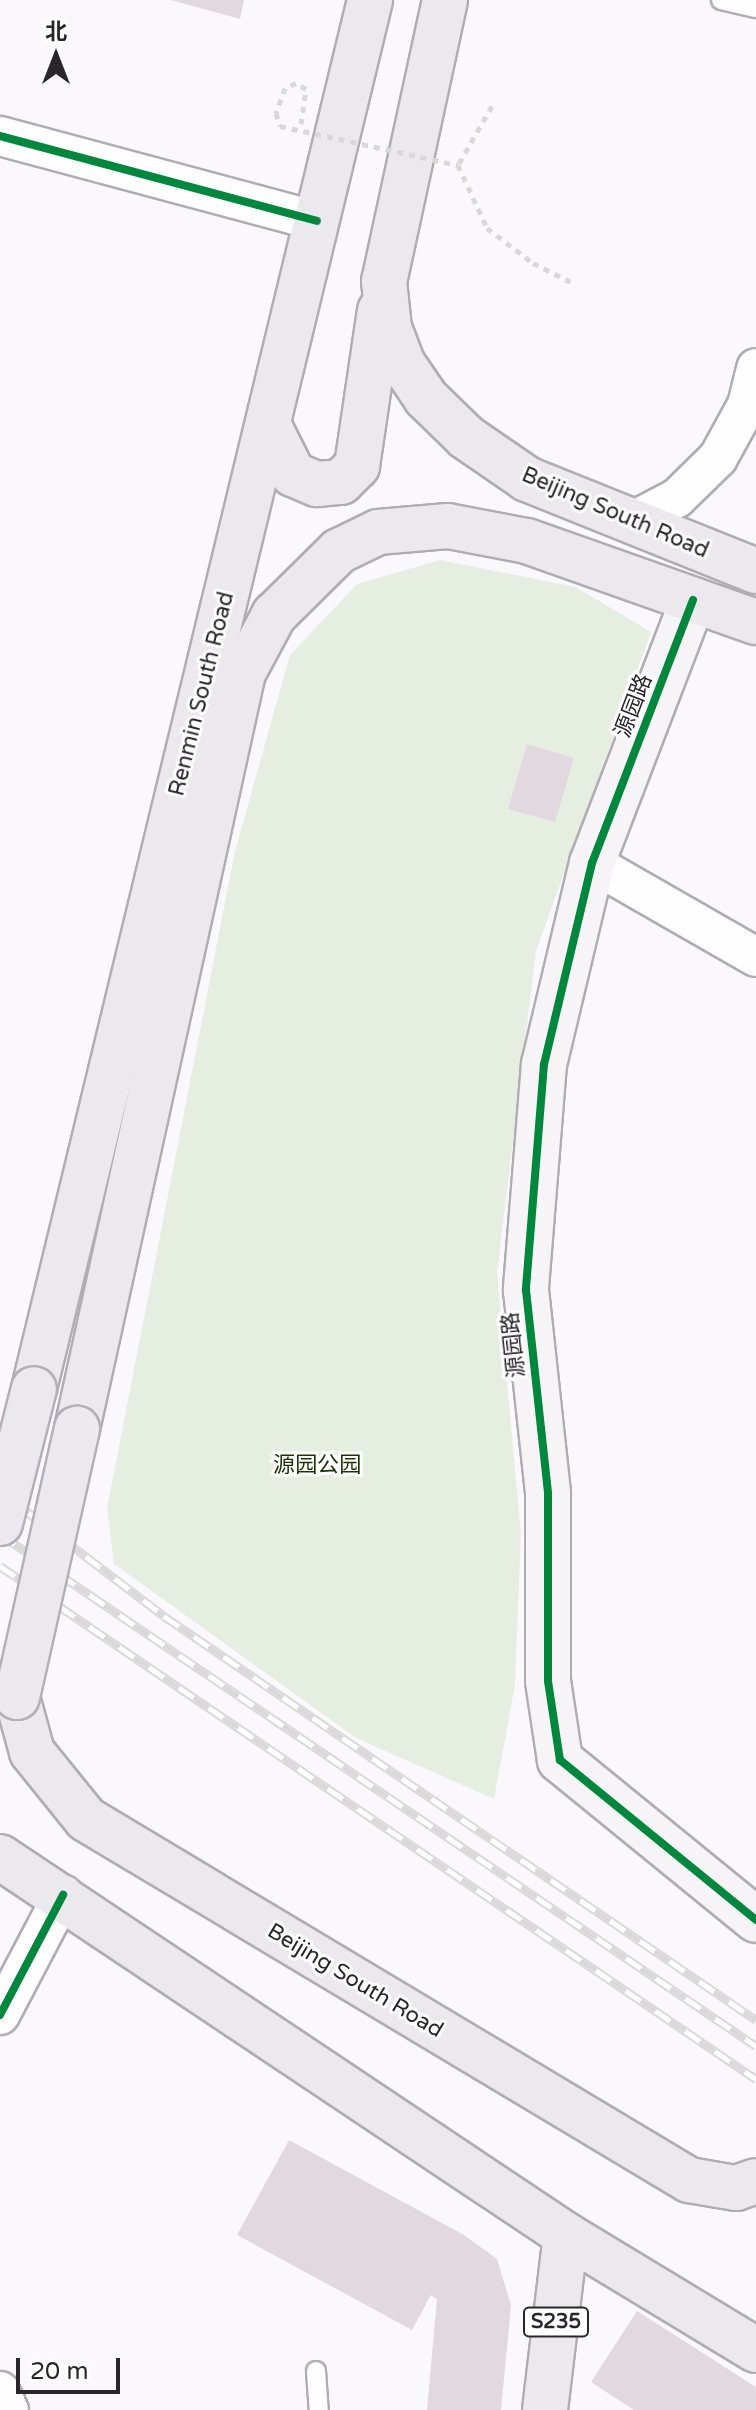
<!DOCTYPE html>
<meta charset="utf-8">
<style>
body{margin:0}
#map{position:relative;width:756px;height:2410px;overflow:hidden;background:#faf8fd;font-family:"Varela Round","Noto Sans SC",sans-serif}
div>[style]{position:absolute}
[style*='--x']{left:calc(var(--x)*1px);top:calc(var(--y)*1px);width:calc(var(--w)*1px);rotate:calc(var(--a)*1deg)}
.green>*{inset:0;background:#e6eee2}
.building>*{inset:0;background:#e1d8e0}
.path>*{height:5px;margin-top:-2.5px;transform-origin:0;background:repeating-linear-gradient(90deg,#d9d8d9 0 6px,transparent 0 12px)}
.roads{filter:drop-shadow(2px 0 #afadb2) drop-shadow(-2px 0 #afadb2) drop-shadow(0 2px #afadb2) drop-shadow(0 -2px #afadb2)}
.lane>*{height:18px;margin:-9px;padding:0 9px;transform-origin:9px;border-radius:9px;background:#fefeff}
.street>*{height:38px;margin:-19px;padding:0 19px;transform-origin:19px;border-radius:19px;background:#fefeff}
.secondary>*{height:44px;margin:-22px;padding:0 22px;transform-origin:22px;border-radius:22px;background:#f6f4f6}
.primary>*{height:44px;margin:-22px;padding:0 22px;transform-origin:22px;border-radius:22px;background:#ece9ee}
.rail>*{height:9px;margin-top:-4.5px;transform-origin:0;background:repeating-linear-gradient(90deg,#fff 0 18px,#d9d9da 0 36px);box-sizing:border-box;border-block:2px solid #d9d9da}
.path-bridge>*{height:5px;margin-top:-2.5px;transform-origin:0;background:repeating-linear-gradient(90deg,#d9d8d9 0 6px,transparent 0 12px)}
.bridges{filter:drop-shadow(2px 0 #b5aeb7) drop-shadow(-2px 0 #b5aeb7) drop-shadow(0 2px #b5aeb7) drop-shadow(0 -2px #b5aeb7)}
.primary-bridge>*{height:44px;margin:-22px;padding:0 22px;transform-origin:22px;border-radius:22px;background:#ece9ee}
.cycleway>*{height:8px;margin:-4px;padding:0 4px;transform-origin:4px;border-radius:4px;background:#00873e}
span{translate:-50% -50%;white-space:nowrap;text-align:center;line-height:1.15;-webkit-text-stroke:6px #fff;paint-order:stroke}
.shield-label span{padding:2px 6px;background:#fff;border:2px solid;border-radius:6px;-webkit-text-stroke-width:0}
.shield-label{font-size:20px;color:#28252b;font-weight:700}
.street-label{font-size:22px;color:#28252b}
.park-label{font-size:22px;color:#1d3305}
.north{position:absolute;left:16px;top:16px;width:80px;height:80px;-webkit-text-stroke:6px #fff;paint-order:stroke;rotate:0deg;font-size:22px;font-weight:700;line-height:32px;text-align:center;color:#28252b}
.north::after{content:'';display:block;margin:auto;width:28px;height:36px;background:#28252b;clip-path:polygon(50% 0,100% 100%,50% 72%,0 100%)}
.scale{position:absolute;left:16px;top:2358px;width:104px;height:36px;box-sizing:border-box;border:4px solid #28252b;border-top:0;padding-left:10px;font-size:24px;line-height:28px;white-space:nowrap;color:#28252b;-webkit-text-stroke:6px #fff;paint-order:stroke}
</style>
<div id="map">
<div class="green">
<i style="clip-path:polygon(440px 560px,576px 587px,651px 632px,536px 951px,497px 1273px,521px 1534px,515px 1685px,494px 1799px,356px 1738px,114px 1564px,107px 1508px,235px 851px,290px 655px,357px 584px)"></i>
</div>
<div class="building">
<i style="clip-path:polygon(171px 0,244px 0,240px 19px)"></i>
<i style="clip-path:polygon(527px 744px,574px 758px,555px 822px,508px 809px)"></i>
<i style="clip-path:polygon(289px 2140px,464px 2235px,497px 2259px,511px 2305px,501px 2410px,427px 2410px,437px 2299px,431px 2295px,412px 2330px,237px 2235px)"></i>
<i style="clip-path:polygon(637px 2311px,756px 2387px,756px 2410px,634px 2410px,591px 2382px)"></i>
</div>
<div class="path">
<i style="--x:492;--y:106;--w:68;--a:120"></i>
<i style="--x:458;--y:165;--w:69;--a:65.3"></i>
<i style="--x:487;--y:228;--w:58;--a:37.3"></i>
<i style="--x:533;--y:263;--w:47;--a:26.6"></i>
</div>
<div class="roads">
<div class="lane">
<i style="--x:721;--y:0;--w:36;--a:13"></i>
<i style="--x:316;--y:2371;--w:39;--a:86"></i>
</div>
<div class="street">
<i style="--x:0;--y:136;--w:328;--a:15"></i>
<i style="--x:631;--y:522;--w:52;--a:-27.6"></i>
<i style="--x:677;--y:498;--w:57;--a:-44.3"></i>
<i style="--x:718;--y:458;--w:60;--a:-61.3"></i>
<i style="--x:747;--y:405;--w:38;--a:-76"></i>
<i style="--x:592;--y:863;--w:189;--a:29.8"></i>
<i style="--x:0;--y:2015;--w:136;--a:-62.3"></i>
<i style="--x:0;--y:2391;--w:21;--a:65"></i>
</div>
<div class="secondary">
<i style="--x:693;--y:600;--w:282;--a:111"></i>
<i style="--x:592;--y:863;--w:207;--a:103.4"></i>
<i style="--x:544;--y:1064;--w:227;--a:94.6"></i>
<i style="--x:526;--y:1290;--w:205;--a:83.8"></i>
<i style="--x:548;--y:1494;--w:187;--a:90"></i>
<i style="--x:548;--y:1681;--w:80;--a:81.4"></i>
<i style="--x:560;--y:1760;--w:253;--a:39.2"></i>
</div>
<div class="primary">
<i style="--x:445;--y:0;--w:288;--a:102.2"></i>
<i style="--x:384;--y:281;--w:47;--a:83.9"></i>
<i style="--x:389;--y:328;--w:39;--a:69"></i>
<i style="--x:403;--y:364;--w:41;--a:55.9"></i>
<i style="--x:426;--y:398;--w:56;--a:44.3"></i>
<i style="--x:466;--y:437;--w:74;--a:34.5"></i>
<i style="--x:527;--y:479;--w:247;--a:21.9"></i>
<i style="--x:268;--y:424;--w:56;--a:63.4"></i>
<i style="--x:293;--y:474;--w:26;--a:23"></i>
<i style="--x:317;--y:484;--w:24;--a:-5"></i>
<i style="--x:341;--y:482;--w:23;--a:-45"></i>
<i style="--x:357;--y:466;--w:157;--a:-81.6"></i>
<i style="--x:34;--y:1389;--w:1429;--a:-76.4"></i>
<i style="--x:77;--y:1429;--w:774;--a:-77.62"></i>
<i style="--x:243;--y:673;--w:66;--a:-61.9"></i>
<i style="--x:274;--y:615;--w:91;--a:-44.6"></i>
<i style="--x:339;--y:551;--w:43;--a:-26"></i>
<i style="--x:378;--y:532;--w:70;--a:-4.9"></i>
<i style="--x:448;--y:526;--w:80;--a:10.8"></i>
<i style="--x:527;--y:541;--w:243;--a:19.5"></i>
<i style="--x:17;--y:1697;--w:57;--a:74.7"></i>
<i style="--x:32;--y:1752;--w:86;--a:51.1"></i>
<i style="--x:86;--y:1819;--w:703;--a:30.91"></i>
<i style="--x:689;--y:2180;--w:48;--a:9.7"></i>
<i style="--x:736;--y:2188;--w:21;--a:-19"></i>
<i style="--x:0;--y:1857;--w:681;--a:33.74"></i>
<i style="--x:566;--y:2235;--w:222;--a:31.2"></i>
<i style="--x:545;--y:2410;--w:176;--a:-83.2"></i>
</div>
</div>
<div class="rail">
<i style="--x:0;--y:1491;--w:206;--a:37.3"></i>
<i style="--x:164;--y:1616;--w:717;--a:34.31"></i>
<i style="--x:0;--y:1534;--w:913;--a:34.11"></i>
<i style="--x:0;--y:1566;--w:914;--a:34.16"></i>
</div>
<div class="path-bridge">
<i style="--x:301;--y:124;--w:35;--a:-82"></i>
<i style="--x:306;--y:89;--w:12;--a:-149"></i>
<i style="--x:296;--y:83;--w:12;--a:156"></i>
<i style="--x:285;--y:88;--w:27;--a:110"></i>
<i style="--x:276;--y:113;--w:14;--a:73"></i>
<i style="--x:280;--y:126;--w:182;--a:12.4"></i>
</div>
<div class="bridges">
<div class="primary-bridge">
<i style="--x:0;--y:1523;--w:138;--a:-75.8"></i>
<i style="--x:17;--y:1697;--w:275;--a:-77.4"></i>
</div>
</div>
<div class="cycleway">
<i style="--x:0;--y:136;--w:328;--a:15"></i>
<i style="--x:693;--y:600;--w:282;--a:111"></i>
<i style="--x:592;--y:863;--w:207;--a:103.4"></i>
<i style="--x:544;--y:1064;--w:227;--a:94.6"></i>
<i style="--x:526;--y:1290;--w:205;--a:83.8"></i>
<i style="--x:548;--y:1494;--w:187;--a:90"></i>
<i style="--x:548;--y:1681;--w:80;--a:81.4"></i>
<i style="--x:560;--y:1760;--w:253;--a:39.2"></i>
<i style="--x:0;--y:2015;--w:136;--a:-62.3"></i>
</div>
<div class="shield-label">
<span style="left:556px;top:2322px">S235</span>
</div>
<div class="street-label">
<span style="left:615px;top:513px;rotate:23deg">Beijing South Road</span>
<span style="left:202px;top:694px;rotate:-76deg">Renmin South Road</span>
<span style="left:634px;top:706px;rotate:-69deg">源园路</span>
<span style="left:514px;top:1345px;rotate:-96deg">源园路</span>
<span style="left:355px;top:1981px;rotate:31deg">Beijing South Road</span>
</div>
<div class="park-label">
<span style="left:317px;top:1466px">源园公园</span>
</div>
<div class="north">北</div>
<div class="scale">20 m</div>
</div>
